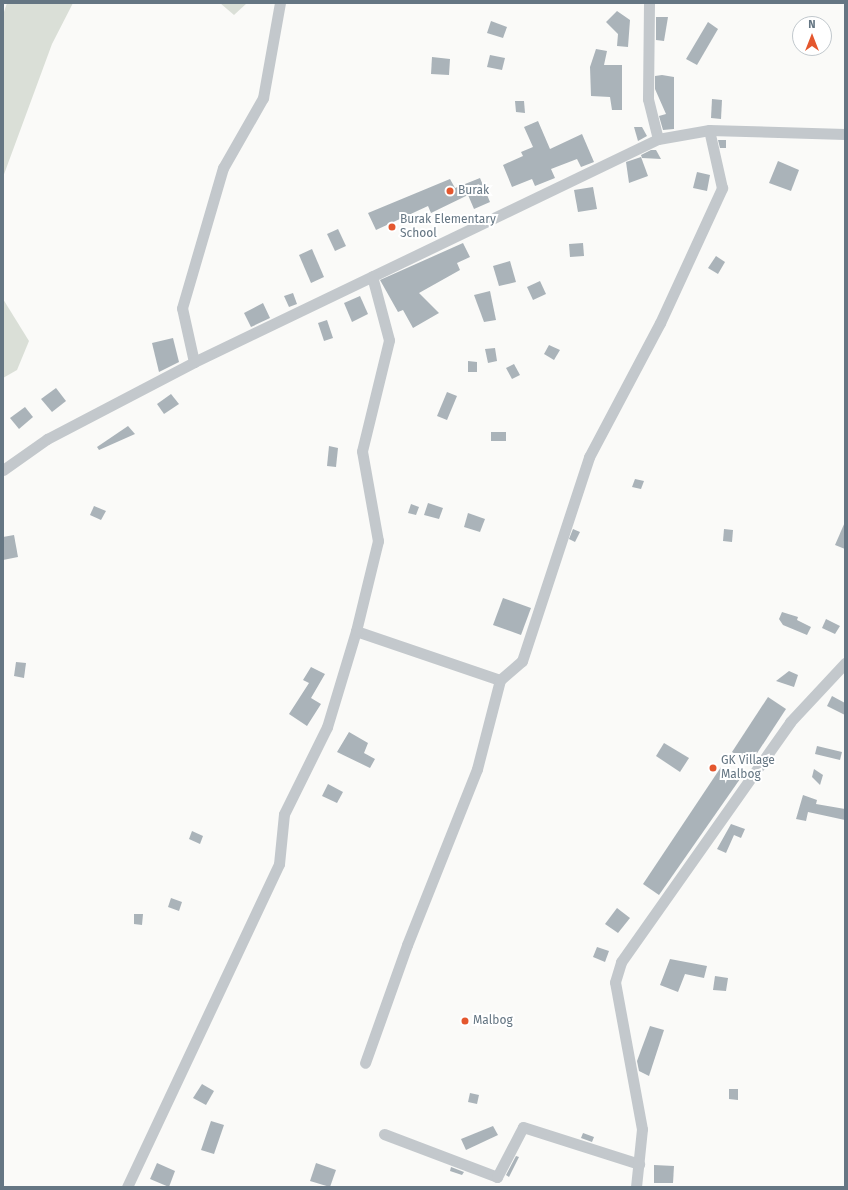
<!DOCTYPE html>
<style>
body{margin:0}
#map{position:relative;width:848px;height:1190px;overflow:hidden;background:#fafaf8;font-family:"Fira Sans",sans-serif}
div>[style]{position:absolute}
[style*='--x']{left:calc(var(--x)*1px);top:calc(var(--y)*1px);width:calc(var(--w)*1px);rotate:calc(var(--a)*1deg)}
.green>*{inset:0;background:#dadfd7}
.building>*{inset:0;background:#aab3b9}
.minor>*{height:11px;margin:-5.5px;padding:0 5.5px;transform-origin:5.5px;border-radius:5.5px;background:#c3c8cc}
.dots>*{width:11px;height:11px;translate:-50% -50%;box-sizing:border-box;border:2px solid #fff;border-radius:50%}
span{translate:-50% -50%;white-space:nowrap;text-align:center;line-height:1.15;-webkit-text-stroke:4px #fff;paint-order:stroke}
.poi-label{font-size:12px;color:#657683}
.left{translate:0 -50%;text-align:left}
.frame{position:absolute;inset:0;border:4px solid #657683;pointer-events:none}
.north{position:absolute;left:792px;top:16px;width:40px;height:40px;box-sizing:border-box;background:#fff;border:1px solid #c1c8cd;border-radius:50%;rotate:0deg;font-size:11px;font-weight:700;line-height:16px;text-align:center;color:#657683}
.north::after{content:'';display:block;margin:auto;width:14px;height:18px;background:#e4572e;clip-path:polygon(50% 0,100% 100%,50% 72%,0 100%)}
</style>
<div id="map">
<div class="green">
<i style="clip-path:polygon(7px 3px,73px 3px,52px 44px,3px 177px,3px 15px)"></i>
<i style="clip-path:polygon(220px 3px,247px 3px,234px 15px)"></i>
<i style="clip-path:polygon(3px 299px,29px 341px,17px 370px,3px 378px)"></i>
</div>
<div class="building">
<i style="clip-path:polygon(617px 11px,630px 20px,628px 47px,617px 46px,618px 34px,606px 22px)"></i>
<i style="clip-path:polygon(656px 17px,668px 17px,664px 41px,656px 40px)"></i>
<i style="clip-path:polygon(491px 21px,507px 27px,503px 38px,487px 33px)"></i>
<i style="clip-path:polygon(708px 22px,718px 29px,697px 65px,686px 59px)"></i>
<i style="clip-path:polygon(596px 49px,607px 51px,604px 65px,622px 65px,622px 110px,612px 110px,610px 97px,591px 96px,590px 67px)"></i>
<i style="clip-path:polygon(490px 55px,505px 58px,502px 70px,487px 67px)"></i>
<i style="clip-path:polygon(432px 57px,450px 59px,449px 75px,431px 74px)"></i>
<i style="clip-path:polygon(662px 75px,674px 77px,674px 129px,663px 130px,659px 116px,666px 114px,655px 89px,655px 76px)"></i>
<i style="clip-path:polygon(712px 99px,722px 100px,721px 119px,711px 118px)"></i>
<i style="clip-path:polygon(515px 101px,524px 101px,525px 113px,516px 112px)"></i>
<i style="clip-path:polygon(538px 121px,550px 149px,582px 134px,594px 162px,581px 167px,577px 159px,551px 169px,555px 178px,535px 186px,532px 179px,512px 187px,503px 165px,523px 156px,521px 152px,533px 147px,524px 127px)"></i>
<i style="clip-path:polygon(634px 127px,642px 127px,647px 136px,638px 141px)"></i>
<i style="clip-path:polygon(718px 140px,726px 140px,726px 148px,720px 148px)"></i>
<i style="clip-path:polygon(651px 150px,656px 150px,661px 159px,642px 158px,641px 155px)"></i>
<i style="clip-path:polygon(641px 157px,648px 176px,629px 183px,626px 162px)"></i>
<i style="clip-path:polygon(778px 161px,799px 170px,791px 191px,769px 183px)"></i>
<i style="clip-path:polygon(697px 172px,710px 175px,707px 191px,693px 188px)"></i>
<i style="clip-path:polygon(480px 178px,490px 202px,474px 209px,468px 195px,431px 213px,428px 206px,376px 230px,368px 213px,450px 179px,455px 188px)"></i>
<i style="clip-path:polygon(593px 187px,597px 209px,578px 212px,574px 190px)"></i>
<i style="clip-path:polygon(338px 229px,346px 246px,335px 251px,327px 234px)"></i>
<i style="clip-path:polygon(463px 243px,470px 257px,457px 263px,460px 270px,419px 293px,439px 313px,413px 328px,403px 310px,398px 312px,380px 280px)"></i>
<i style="clip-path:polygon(583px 243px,584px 256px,570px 257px,569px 244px)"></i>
<i style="clip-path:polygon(312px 249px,324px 277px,311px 283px,299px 255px)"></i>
<i style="clip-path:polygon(716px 256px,725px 262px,718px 274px,708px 268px)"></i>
<i style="clip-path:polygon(510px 261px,516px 282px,499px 286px,493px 266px)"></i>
<i style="clip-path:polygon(540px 281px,546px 294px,533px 300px,527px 287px)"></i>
<i style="clip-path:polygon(490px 291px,496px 320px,484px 322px,474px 295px)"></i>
<i style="clip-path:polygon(293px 293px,297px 304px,289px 307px,284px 296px)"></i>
<i style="clip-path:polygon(360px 296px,368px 314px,352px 322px,344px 303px)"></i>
<i style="clip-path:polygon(263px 303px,270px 318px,251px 327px,244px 313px)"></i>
<i style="clip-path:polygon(327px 320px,333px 338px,324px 341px,318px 323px)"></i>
<i style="clip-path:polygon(173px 338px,179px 362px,159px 372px,152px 343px)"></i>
<i style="clip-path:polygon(549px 345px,560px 350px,554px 360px,544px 354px)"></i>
<i style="clip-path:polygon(495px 348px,497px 361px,488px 363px,485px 349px)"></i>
<i style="clip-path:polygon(468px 361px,477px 362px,477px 372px,468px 372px)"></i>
<i style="clip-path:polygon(514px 364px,520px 375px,512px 379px,506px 368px)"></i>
<i style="clip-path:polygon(56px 388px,66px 401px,52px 412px,41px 399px)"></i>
<i style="clip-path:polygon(447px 392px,457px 396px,447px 420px,437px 416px)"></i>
<i style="clip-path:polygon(171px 394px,179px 404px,164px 414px,157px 404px)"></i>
<i style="clip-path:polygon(25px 407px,33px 417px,19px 429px,10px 418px)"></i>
<i style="clip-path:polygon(128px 426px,135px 434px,99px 450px,97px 447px)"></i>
<i style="clip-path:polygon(491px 432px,506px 432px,506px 441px,491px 441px)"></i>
<i style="clip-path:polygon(329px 446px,338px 448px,336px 467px,327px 466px)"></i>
<i style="clip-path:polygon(635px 479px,644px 481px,641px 489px,632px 487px)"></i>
<i style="clip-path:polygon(428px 503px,443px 508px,439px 519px,424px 515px)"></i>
<i style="clip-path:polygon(411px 504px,419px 507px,416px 515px,408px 513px)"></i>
<i style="clip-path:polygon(94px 506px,106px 511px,101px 520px,90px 515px)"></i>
<i style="clip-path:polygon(468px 513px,485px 519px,480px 532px,464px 527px)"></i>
<i style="clip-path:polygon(845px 522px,845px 549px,835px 545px)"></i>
<i style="clip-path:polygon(573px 529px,580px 532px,575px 542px,569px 539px)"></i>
<i style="clip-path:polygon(724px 529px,733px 530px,732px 542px,723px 541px)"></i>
<i style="clip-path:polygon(14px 535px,18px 557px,3px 560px,3px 537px)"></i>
<i style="clip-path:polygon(503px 598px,531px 608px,521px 635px,493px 625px)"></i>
<i style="clip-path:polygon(782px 612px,798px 617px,797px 620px,811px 627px,807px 635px,783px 625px,779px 619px)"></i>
<i style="clip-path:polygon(826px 619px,840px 626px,835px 634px,822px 628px)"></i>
<i style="clip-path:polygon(16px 662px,26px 663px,24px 678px,14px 676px)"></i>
<i style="clip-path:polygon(311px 667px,325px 674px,311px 698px,321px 704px,307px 726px,289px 714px,309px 683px,303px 680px)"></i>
<i style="clip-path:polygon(789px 671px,798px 675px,794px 687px,776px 681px)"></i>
<i style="clip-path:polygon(832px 696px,845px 703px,845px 715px,827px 706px)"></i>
<i style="clip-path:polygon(768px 697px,786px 709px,750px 764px,732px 752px)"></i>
<i style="clip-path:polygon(349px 732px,368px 743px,364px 753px,375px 759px,370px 768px,337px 752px)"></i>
<i style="clip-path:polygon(664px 743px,689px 758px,680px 772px,656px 756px)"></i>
<i style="clip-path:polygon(817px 746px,842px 752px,840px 760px,815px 754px)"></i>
<i style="clip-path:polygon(721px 767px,740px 779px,659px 895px,643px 884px)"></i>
<i style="clip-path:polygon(814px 769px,823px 775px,820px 785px,812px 777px)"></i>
<i style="clip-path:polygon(328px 784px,343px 792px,337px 803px,322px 796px)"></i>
<i style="clip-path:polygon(803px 795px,817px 800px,816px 804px,845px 809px,845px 820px,808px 812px,806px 821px,796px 819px)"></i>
<i style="clip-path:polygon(731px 824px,745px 829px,741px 838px,734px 835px,726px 853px,717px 849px)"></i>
<i style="clip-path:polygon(192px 831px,203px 836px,200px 844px,189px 839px)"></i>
<i style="clip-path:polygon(171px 898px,182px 902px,179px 911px,168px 907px)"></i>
<i style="clip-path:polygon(617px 908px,630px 918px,618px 933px,605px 924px)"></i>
<i style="clip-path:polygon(134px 914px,143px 914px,142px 925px,134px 924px)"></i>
<i style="clip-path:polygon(597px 947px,609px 951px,605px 962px,593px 957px)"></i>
<i style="clip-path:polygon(670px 959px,707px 966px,704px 978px,685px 974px,678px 992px,660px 985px)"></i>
<i style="clip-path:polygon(715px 976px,728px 978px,726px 991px,713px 990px)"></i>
<i style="clip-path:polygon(650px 1026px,664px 1030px,649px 1076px,639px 1071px,637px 1061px)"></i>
<i style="clip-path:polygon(202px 1084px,214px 1091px,206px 1105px,193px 1098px)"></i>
<i style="clip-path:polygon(729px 1089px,738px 1089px,738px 1100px,729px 1099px)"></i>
<i style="clip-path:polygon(470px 1093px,479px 1095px,477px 1104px,468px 1102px)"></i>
<i style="clip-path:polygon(211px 1121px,224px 1125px,214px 1154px,201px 1150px)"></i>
<i style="clip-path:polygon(493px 1126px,498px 1135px,466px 1150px,461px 1139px)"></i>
<i style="clip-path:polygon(583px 1133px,594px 1137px,592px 1142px,581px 1138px)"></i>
<i style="clip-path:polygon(516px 1156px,519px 1157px,509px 1177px,506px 1175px)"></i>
<i style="clip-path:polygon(157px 1163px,175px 1171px,169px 1187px,150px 1179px)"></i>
<i style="clip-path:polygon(316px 1163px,336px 1170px,330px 1187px,310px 1181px)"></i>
<i style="clip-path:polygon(654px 1165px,674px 1166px,673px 1183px,654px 1183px)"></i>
<i style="clip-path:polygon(451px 1167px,464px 1172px,462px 1175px,450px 1171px)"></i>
</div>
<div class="minor">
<i style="--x:649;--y:3;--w:96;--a:90.6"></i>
<i style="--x:648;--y:99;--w:41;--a:76"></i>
<i style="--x:194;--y:362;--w:55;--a:-102.5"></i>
<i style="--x:182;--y:308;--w:146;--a:-73.7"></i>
<i style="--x:223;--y:168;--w:81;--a:-60.3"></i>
<i style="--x:263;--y:98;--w:97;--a:-79.9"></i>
<i style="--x:3;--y:470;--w:54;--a:-35.2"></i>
<i style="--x:47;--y:439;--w:166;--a:-27.6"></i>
<i style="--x:194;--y:362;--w:515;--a:-25.67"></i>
<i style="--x:658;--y:139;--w:52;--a:-10"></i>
<i style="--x:709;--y:130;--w:136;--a:1.7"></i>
<i style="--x:356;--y:631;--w:152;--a:18.8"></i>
<i style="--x:500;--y:680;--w:92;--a:104.5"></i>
<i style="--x:477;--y:769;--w:189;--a:111.7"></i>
<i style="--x:407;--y:945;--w:125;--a:109.6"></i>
<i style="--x:500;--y:680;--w:29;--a:-41"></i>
<i style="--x:522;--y:661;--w:215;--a:-71.8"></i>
<i style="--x:589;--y:457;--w:152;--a:-62.1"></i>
<i style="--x:660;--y:323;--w:149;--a:-65.3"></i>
<i style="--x:722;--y:188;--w:59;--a:-102.6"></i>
<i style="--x:384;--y:1134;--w:121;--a:20.8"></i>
<i style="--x:497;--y:1177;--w:56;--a:-62.5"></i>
<i style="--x:523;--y:1127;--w:122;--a:17.7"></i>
<i style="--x:127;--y:1187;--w:357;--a:-64.8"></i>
<i style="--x:279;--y:864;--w:50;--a:-84.3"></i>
<i style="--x:284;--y:814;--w:97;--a:-63.7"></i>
<i style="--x:327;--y:727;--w:100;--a:-73.2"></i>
<i style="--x:356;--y:631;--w:93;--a:-76.3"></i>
<i style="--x:378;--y:541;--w:91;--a:-100.1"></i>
<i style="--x:362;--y:451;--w:114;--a:-76.3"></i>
<i style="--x:389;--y:340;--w:66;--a:-104.9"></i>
<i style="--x:636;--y:1187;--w:58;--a:-84.1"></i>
<i style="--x:642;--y:1129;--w:149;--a:-100.4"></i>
<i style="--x:615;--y:982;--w:21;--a:-73"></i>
<i style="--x:621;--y:962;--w:294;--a:-54.8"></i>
<i style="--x:790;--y:722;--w:81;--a:-47"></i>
</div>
<div class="dots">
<i style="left:450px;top:191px;background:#e4572e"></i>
<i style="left:392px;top:227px;background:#e4572e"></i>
<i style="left:713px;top:768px;background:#e4572e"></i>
<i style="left:465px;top:1021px;background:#e4572e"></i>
</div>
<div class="poi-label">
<span class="left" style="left:458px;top:191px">Burak</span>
<span class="left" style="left:400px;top:227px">Burak Elementary<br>School</span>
<span class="left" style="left:721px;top:768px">GK Village<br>Malbog</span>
<span class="left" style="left:473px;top:1021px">Malbog</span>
</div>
<div class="frame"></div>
<div class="north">N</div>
</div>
